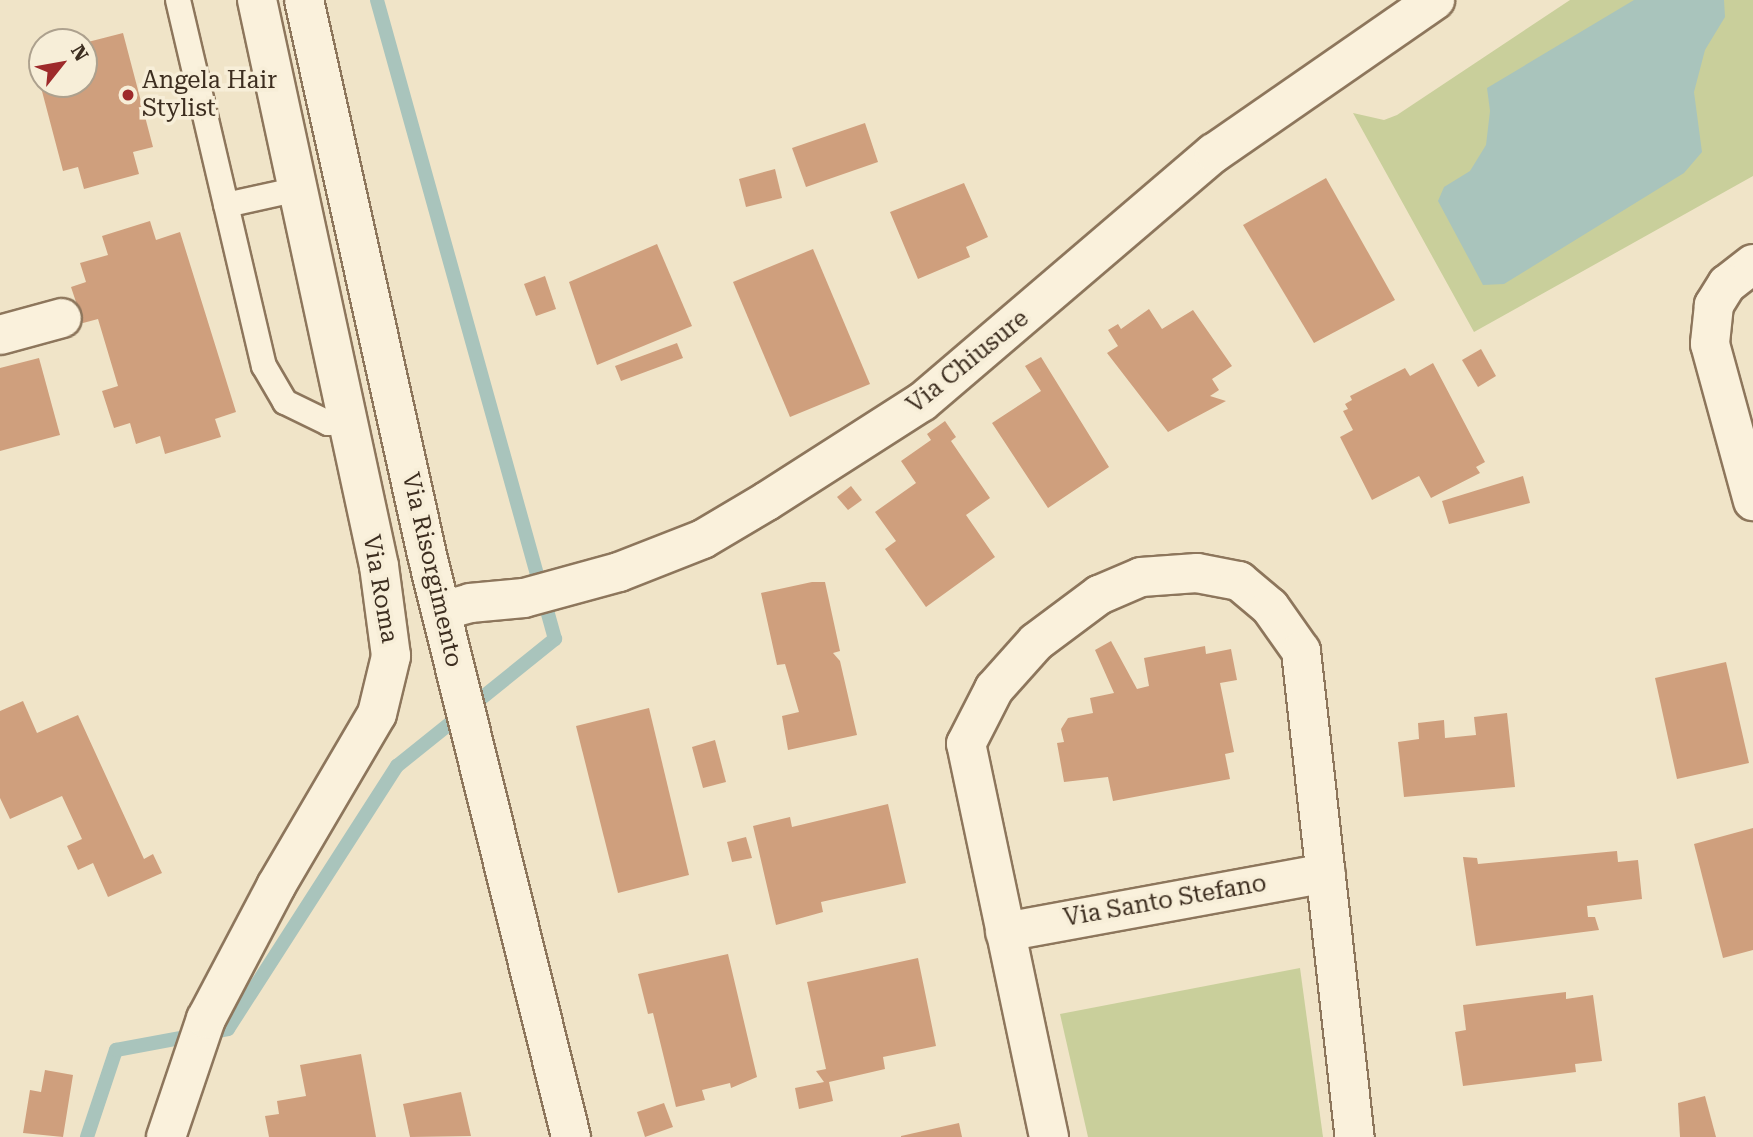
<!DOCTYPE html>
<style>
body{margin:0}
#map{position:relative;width:1753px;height:1137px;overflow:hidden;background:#f0e4c8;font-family:"Roboto Serif",serif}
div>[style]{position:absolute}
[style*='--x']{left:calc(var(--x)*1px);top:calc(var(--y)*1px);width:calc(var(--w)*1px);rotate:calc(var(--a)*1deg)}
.green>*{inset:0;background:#c9cf9b}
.water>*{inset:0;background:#a9c4bc}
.stream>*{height:14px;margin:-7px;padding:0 7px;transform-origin:7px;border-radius:7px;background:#a9c4bc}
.building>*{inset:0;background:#cf9f7d}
.roads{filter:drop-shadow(2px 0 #8d765c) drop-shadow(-2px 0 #8d765c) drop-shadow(0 2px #8d765c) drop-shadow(0 -2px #8d765c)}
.lane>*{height:24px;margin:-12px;padding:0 12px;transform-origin:12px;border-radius:12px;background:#faf1dc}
.street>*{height:38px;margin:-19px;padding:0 19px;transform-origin:19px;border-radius:19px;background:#faf1dc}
.secondary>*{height:38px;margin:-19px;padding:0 19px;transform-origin:19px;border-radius:19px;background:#faf1dc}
.dots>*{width:19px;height:19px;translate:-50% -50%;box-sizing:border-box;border:4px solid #f7eed8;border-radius:50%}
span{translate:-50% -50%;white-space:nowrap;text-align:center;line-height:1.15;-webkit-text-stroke:7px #f7eed8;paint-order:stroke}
.poi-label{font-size:24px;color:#3d2e20}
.left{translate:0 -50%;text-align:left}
.street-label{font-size:24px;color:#3d2e20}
.north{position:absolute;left:28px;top:28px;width:70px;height:70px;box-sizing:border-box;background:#f7eed8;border:2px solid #ada18e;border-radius:50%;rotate:59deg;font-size:19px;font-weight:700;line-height:28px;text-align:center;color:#3d2e20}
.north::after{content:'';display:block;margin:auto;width:24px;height:32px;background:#9e2a2b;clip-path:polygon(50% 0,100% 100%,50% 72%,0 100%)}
</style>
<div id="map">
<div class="green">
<i style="clip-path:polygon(1570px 0,1753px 0,1753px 176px,1474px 332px,1353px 113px,1384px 120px,1397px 115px)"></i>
<i style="clip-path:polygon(1300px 968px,1323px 1137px,1088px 1137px,1060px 1014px)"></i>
</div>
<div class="water">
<i style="clip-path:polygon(1634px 0,1724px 0,1725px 17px,1705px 50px,1694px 92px,1702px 152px,1684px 173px,1504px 284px,1483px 285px,1438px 201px,1444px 187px,1470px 171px,1486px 145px,1490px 111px,1487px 88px)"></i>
</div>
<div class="stream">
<i style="--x:87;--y:1137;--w:92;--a:-71.6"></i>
<i style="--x:116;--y:1050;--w:114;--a:-10.6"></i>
<i style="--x:228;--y:1029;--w:313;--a:-57.3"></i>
<i style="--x:397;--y:766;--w:203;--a:-38.8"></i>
<i style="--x:555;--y:639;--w:663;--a:-105.57"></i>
</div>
<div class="building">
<i style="clip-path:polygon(123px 33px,153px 147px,133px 152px,139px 174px,84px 189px,78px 167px,63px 171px,33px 57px,42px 54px,42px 84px,84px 84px,84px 43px)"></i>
<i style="clip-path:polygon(865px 123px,878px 162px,806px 187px,792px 148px)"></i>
<i style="clip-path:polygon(775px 169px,782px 198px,746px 207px,739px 179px)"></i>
<i style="clip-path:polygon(1326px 178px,1395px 300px,1314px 343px,1243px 225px)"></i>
<i style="clip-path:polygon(964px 183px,988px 237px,966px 247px,970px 257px,918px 279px,890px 212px)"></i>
<i style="clip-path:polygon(150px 221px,156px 240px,180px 232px,236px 412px,215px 419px,221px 437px,165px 454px,160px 436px,136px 444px,130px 423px,114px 428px,102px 391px,118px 386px,98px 319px,83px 323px,71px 287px,86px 282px,80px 263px,108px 255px,102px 236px)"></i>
<i style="clip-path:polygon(657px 244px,692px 326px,597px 365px,569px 282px)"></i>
<i style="clip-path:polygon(813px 249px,870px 384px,790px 417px,733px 282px)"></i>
<i style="clip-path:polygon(545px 276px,556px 309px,536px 316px,524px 284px)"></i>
<i style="clip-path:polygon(1149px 309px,1162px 329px,1193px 310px,1232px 366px,1212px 379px,1219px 390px,1210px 396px,1226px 401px,1168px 432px,1107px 353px,1118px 346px,1108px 330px,1118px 324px,1121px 329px)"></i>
<i style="clip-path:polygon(677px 343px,683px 358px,621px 381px,615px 366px)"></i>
<i style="clip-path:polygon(1481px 349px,1496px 376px,1478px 387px,1462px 360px)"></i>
<i style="clip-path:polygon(1041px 357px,1109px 467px,1048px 508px,992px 423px,1041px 391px,1025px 366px)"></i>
<i style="clip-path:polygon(39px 358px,60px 435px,0 451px,0 368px)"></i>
<i style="clip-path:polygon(1433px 363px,1485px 462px,1476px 467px,1480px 473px,1431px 498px,1419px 476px,1372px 500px,1340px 437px,1353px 430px,1343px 411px,1348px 409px,1345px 404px,1352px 400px,1350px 396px,1405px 368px,1410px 376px)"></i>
<i style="clip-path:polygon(945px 421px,956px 437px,951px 441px,990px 498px,966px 515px,995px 557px,926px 607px,885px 549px,896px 541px,875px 512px,916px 483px,901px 461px,931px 440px,927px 434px)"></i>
<i style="clip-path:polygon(1523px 476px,1530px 503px,1449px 524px,1442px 501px)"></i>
<i style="clip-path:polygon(851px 486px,862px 500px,848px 510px,837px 497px)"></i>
<i style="clip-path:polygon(812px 582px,825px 582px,840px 651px,833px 653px,840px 661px,857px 735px,788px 750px,782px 716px,799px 712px,785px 664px,777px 665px,761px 593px)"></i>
<i style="clip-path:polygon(1111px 641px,1137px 689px,1149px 686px,1144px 658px,1205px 646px,1206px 654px,1231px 649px,1237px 680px,1220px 683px,1234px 752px,1225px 754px,1230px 779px,1113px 801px,1108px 777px,1064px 782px,1057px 743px,1064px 742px,1061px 729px,1068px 718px,1093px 713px,1090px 698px,1114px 693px,1095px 650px)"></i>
<i style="clip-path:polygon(1726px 662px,1749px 763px,1677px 779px,1655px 678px)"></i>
<i style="clip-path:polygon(23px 701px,37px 733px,78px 715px,144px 859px,153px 854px,162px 873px,108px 897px,93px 863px,78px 870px,67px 846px,82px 839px,62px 796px,10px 819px,0 798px,0 711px)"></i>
<i style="clip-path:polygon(649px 708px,689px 875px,618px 893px,576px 726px)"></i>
<i style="clip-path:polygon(1507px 713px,1515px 787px,1404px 797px,1398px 742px,1419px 739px,1418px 723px,1444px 720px,1445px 738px,1476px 735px,1474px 717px)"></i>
<i style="clip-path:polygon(715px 740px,726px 782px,703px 788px,692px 747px)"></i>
<i style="clip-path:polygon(888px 804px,906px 883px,821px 902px,823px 912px,776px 925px,753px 826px,790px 817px,792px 827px)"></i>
<i style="clip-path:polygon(1753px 828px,1753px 950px,1723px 958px,1694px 844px)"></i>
<i style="clip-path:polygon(746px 837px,752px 858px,732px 862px,727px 842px)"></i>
<i style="clip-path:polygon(1617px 851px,1618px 862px,1638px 860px,1642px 899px,1587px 906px,1588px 917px,1595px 917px,1599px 930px,1476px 946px,1463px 857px,1477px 858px,1478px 864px)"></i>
<i style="clip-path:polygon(728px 954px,757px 1077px,731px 1088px,730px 1083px,702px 1090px,705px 1100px,676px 1107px,653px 1013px,648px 1014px,638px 974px)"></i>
<i style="clip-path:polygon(918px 958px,936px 1046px,883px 1057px,885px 1069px,829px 1082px,833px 1101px,799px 1109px,795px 1088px,824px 1082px,816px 1071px,826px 1069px,807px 982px)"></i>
<i style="clip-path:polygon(1566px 992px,1566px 999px,1593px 995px,1602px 1061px,1575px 1064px,1576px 1072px,1463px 1086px,1455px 1032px,1466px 1030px,1463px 1005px)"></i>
<i style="clip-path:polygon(361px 1054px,376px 1137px,269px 1137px,265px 1116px,279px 1114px,277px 1101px,306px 1096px,300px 1065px)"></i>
<i style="clip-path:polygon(45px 1070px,73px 1075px,63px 1137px,23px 1133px,30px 1090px,41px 1092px)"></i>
<i style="clip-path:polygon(461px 1092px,471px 1136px,410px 1137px,403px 1104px)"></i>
<i style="clip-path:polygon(1705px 1096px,1716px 1137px,1680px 1137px,1678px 1103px)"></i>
<i style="clip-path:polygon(664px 1103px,673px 1127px,645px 1137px,637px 1112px)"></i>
<i style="clip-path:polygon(959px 1123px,962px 1137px,901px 1137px,901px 1136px)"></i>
</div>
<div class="roads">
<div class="lane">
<i style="--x:178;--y:0;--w:376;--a:76.8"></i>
<i style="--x:264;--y:366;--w:42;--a:59.7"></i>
<i style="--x:285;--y:402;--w:48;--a:26"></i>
<i style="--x:328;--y:423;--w:18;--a:-13"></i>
<i style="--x:226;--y:205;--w:75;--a:-12.4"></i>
</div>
<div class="street">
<i style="--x:1753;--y:264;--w:33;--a:142"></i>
<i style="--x:1727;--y:284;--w:25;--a:122"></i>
<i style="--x:1714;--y:305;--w:39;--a:96"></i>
<i style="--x:1710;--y:344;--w:163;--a:74.7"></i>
<i style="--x:0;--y:335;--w:64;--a:-15.3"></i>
<i style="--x:441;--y:611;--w:30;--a:-15"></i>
<i style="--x:470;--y:603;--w:54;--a:-5.3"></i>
<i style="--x:524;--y:598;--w:98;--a:-15.3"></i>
<i style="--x:619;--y:572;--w:90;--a:-21.4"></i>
<i style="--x:703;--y:539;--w:74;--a:-30.7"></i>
<i style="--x:767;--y:501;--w:184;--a:-32.6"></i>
<i style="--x:922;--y:402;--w:384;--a:-40.5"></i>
<i style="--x:1214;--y:153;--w:269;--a:-34.7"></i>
<i style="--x:1005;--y:932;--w:326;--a:-10.4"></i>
<i style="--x:1049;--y:1137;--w:402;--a:-101.9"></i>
<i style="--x:966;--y:744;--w:62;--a:-63"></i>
<i style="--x:994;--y:689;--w:63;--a:-48.2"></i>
<i style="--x:1036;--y:642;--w:79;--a:-36.7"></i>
<i style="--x:1099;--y:595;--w:46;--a:-23.2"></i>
<i style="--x:1141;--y:577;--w:56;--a:-4.1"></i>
<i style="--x:1197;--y:573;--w:43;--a:10.8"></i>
<i style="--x:1239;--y:581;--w:40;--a:40"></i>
<i style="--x:1270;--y:607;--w:54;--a:54.8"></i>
<i style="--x:1301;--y:651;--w:489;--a:83.7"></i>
</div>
<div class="secondary">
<i style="--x:304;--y:0;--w:568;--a:77.5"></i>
<i style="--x:427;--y:555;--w:600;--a:76.1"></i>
<i style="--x:166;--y:1137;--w:125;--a:-71.3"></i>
<i style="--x:206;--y:1019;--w:150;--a:-62.2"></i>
<i style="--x:276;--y:886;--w:199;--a:-59.6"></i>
<i style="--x:377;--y:714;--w:60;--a:-76.4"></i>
<i style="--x:391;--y:656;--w:91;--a:-97.6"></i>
<i style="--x:379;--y:566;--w:579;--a:-102.16"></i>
</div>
</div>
<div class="dots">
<i style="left:128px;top:95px;background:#9e2a2b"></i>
</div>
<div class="poi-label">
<span class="left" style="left:142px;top:95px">Angela Hair<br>Stylist</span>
</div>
<div class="street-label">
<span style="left:968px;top:362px;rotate:-39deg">Via Chiusure</span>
<span style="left:432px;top:570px;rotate:77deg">Via Risorgimento</span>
<span style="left:380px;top:589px;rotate:80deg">Via Roma</span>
<span style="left:1165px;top:901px;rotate:-10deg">Via Santo Stefano</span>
</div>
<div class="north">N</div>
</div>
